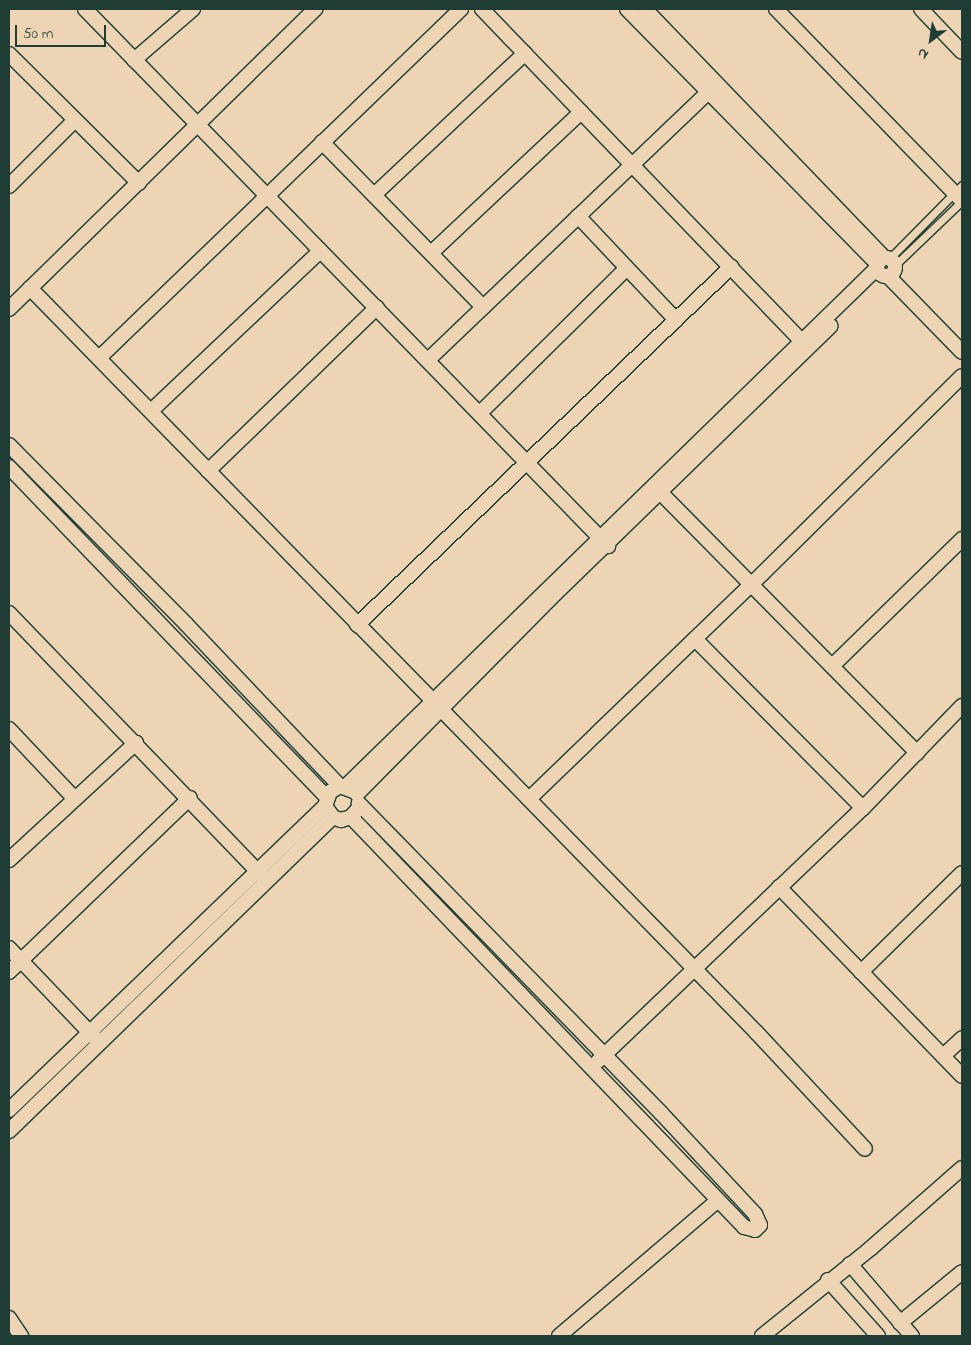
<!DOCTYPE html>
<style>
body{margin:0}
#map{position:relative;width:971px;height:1345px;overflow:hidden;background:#ecd4b4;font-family:"Indie Flower",sans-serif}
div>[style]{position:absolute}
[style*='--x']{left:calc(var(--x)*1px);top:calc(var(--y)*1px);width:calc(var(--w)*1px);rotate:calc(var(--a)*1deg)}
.roads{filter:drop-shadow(1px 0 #1f3d34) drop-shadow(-1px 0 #1f3d34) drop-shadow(0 1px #1f3d34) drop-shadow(0 -1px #1f3d34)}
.service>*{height:7px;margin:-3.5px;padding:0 3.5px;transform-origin:3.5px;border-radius:3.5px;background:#ecd4b4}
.minor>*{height:14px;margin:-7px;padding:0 7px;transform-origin:7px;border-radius:7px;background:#ecd4b4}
.minor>.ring{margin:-7px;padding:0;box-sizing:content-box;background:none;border:14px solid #ecd4b4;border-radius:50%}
span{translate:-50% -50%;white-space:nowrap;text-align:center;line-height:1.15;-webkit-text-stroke:4.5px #ecd4b4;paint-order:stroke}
.frame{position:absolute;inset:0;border:10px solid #1f3d34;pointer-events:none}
.north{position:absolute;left:906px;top:15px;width:50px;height:50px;-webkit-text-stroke:4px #ecd4b4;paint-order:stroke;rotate:211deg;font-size:14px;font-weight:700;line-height:20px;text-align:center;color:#1f3d34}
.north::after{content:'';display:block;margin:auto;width:18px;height:22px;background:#1f3d34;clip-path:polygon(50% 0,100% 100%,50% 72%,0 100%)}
.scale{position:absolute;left:15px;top:25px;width:91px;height:22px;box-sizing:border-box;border:2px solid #1f3d34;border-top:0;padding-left:6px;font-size:15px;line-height:18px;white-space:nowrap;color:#1f3d34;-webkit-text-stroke:4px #ecd4b4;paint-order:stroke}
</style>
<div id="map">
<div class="roads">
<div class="service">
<i style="--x:889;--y:259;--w:104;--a:-45.4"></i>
<i style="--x:895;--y:265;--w:93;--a:-43.7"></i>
</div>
<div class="minor">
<i style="--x:85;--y:9;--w:750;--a:45.76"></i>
<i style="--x:482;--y:9;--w:470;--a:46.1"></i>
<i style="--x:627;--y:9;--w:358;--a:45.5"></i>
<i style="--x:645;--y:9;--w:346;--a:46.1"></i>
<i style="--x:776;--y:9;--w:267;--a:45.9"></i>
<i style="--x:921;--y:9;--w:59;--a:46.4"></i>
<i style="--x:9;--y:54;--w:183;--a:44.8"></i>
<i style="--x:134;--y:60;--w:78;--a:-40.8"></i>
<i style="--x:322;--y:142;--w:231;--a:45.7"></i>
<i style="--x:9;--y:186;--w:93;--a:-45"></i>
<i style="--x:374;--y:195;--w:207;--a:-43.2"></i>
<i style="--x:578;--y:216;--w:143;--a:46.7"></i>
<i style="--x:431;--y:253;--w:206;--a:-43.2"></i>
<i class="ring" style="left:877px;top:258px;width:4px;height:4px"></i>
<i style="--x:888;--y:276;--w:106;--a:45.8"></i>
<i style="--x:30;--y:288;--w:1041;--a:45.7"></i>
<i style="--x:757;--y:1033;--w:158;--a:47"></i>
<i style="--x:9;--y:309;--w:429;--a:-44.4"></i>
<i style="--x:99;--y:358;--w:503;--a:-43.95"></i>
<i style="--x:429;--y:359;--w:398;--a:-43.7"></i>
<i style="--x:151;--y:411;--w:233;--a:-43.4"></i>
<i style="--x:480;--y:413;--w:206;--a:-44.6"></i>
<i style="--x:9;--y:445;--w:252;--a:45.3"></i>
<i style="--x:186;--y:624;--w:224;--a:46.5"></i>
<i style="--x:9;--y:467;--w:458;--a:46.1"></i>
<i style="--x:208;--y:471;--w:235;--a:-44.1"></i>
<i style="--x:656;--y:488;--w:372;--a:45.4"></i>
<i style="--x:9;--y:613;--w:366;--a:46.1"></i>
<i style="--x:357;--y:625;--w:518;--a:-43.75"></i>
<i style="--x:695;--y:639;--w:238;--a:45.2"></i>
<i style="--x:832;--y:666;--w:182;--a:-44.3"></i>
<i style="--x:9;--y:729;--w:96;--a:46.7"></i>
<i style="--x:346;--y:786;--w:742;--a:-44.29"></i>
<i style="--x:357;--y:794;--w:283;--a:-45.3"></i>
<i style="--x:556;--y:593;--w:383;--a:-44.2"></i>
<i style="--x:529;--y:799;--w:324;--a:-44"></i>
<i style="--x:762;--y:574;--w:281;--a:-44.7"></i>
<i style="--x:325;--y:806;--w:14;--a:54"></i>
<i style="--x:333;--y:817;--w:9;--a:21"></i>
<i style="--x:341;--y:820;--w:10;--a:-17"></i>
<i style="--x:351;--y:817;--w:9;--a:-49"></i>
<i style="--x:351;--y:817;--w:568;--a:46.21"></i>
<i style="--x:744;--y:1227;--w:11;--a:15"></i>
<i style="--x:755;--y:1230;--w:7;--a:-45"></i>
<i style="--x:760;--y:1225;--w:12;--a:-114"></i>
<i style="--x:755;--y:1214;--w:138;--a:-132.9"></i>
<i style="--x:661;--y:1113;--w:433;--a:-134.3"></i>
<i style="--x:9;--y:860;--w:173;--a:-42.7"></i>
<i style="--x:779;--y:887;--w:263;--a:45.9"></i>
<i style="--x:9;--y:948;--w:126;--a:46.3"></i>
<i style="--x:9;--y:972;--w:251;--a:-43.9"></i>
<i style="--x:861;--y:972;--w:141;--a:-44.4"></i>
<i style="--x:943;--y:1056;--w:26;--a:-43"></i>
<i style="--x:598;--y:1061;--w:366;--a:-43.7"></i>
<i style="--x:863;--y:808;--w:142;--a:-45.9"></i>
<i style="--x:9;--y:1110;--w:438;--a:-43.9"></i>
<i style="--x:325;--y:806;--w:15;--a:-70"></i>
<i style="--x:330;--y:792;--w:12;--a:-31"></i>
<i style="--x:340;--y:786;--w:14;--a:21"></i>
<i style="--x:9;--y:1131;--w:451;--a:-44.1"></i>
<i style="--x:850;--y:1264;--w:95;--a:49.3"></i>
<i style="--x:828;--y:1280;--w:75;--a:48.2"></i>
<i style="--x:9;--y:1318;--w:22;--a:56"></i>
<i style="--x:900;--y:1323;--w:80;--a:-39.4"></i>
<i style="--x:559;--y:1336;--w:209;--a:-40.5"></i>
<i style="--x:762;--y:1336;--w:140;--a:-38.9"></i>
<i style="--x:871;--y:1248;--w:121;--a:-41.3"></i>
</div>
</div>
<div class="frame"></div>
<div class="north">N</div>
<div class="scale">50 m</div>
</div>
